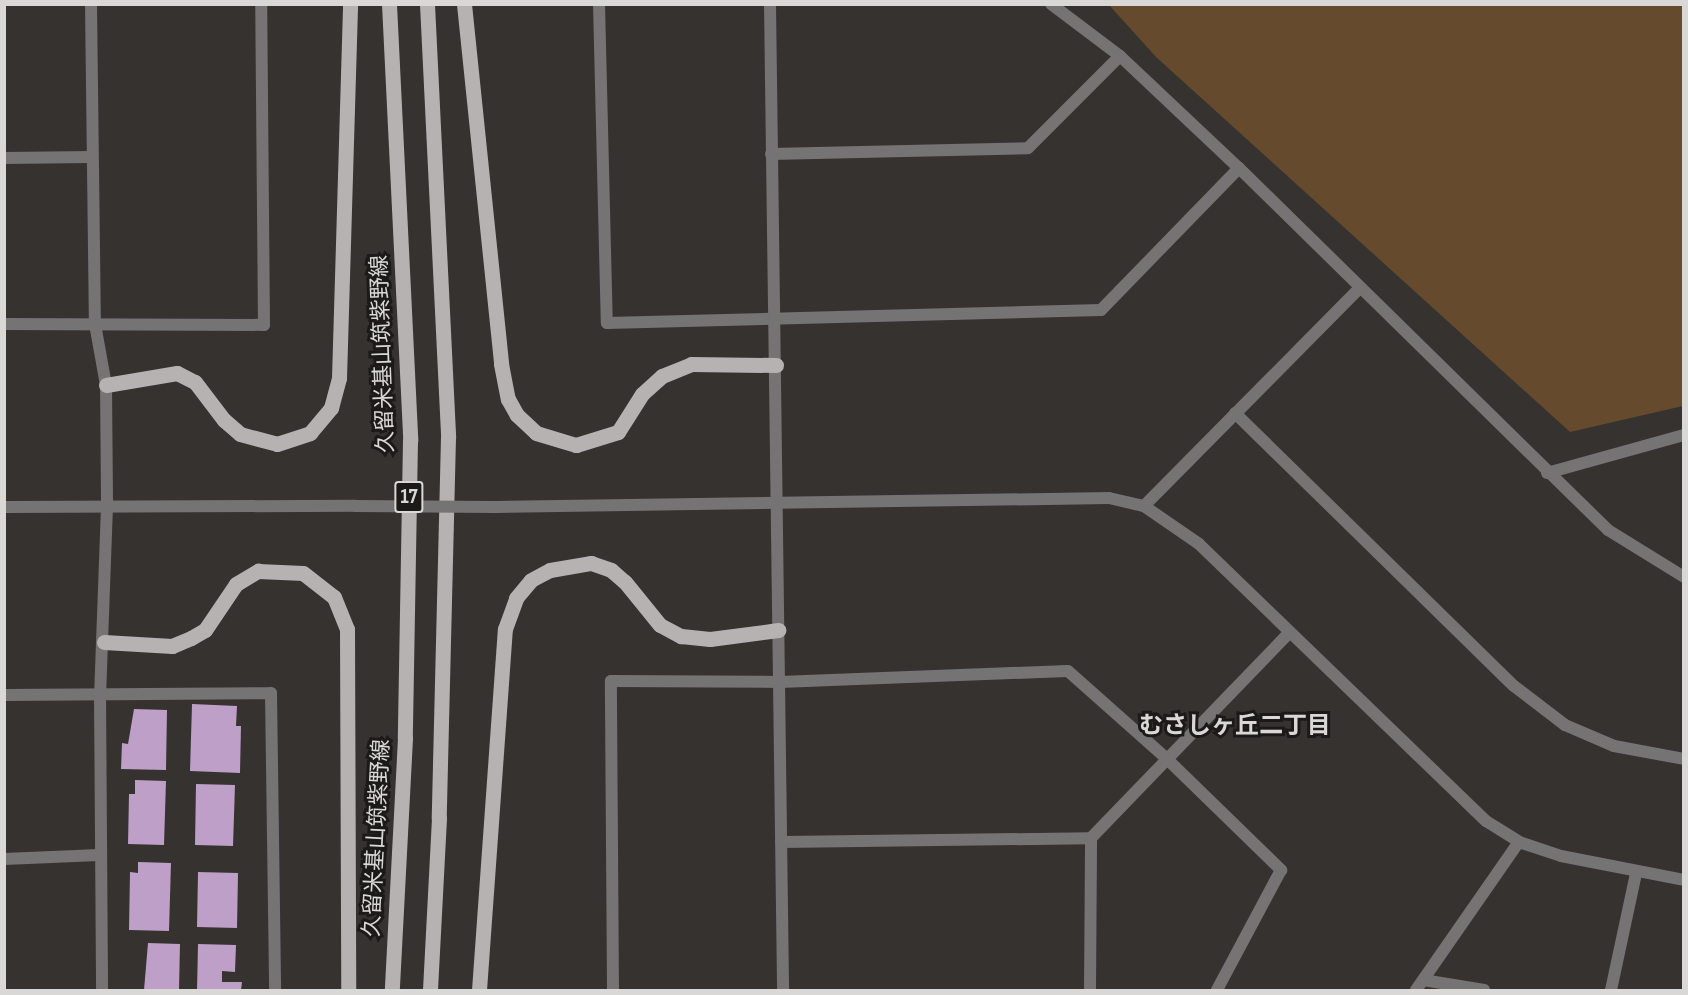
<!DOCTYPE html>
<meta charset="utf-8">
<style>
body{margin:0}
#map{position:relative;width:1688px;height:995px;overflow:hidden;background:#353230;font-family:"Sofia Sans Condensed","Noto Sans JP",sans-serif}
div>[style]{position:absolute}
[style*='--x']{left:calc(var(--x)*1px);top:calc(var(--y)*1px);width:calc(var(--w)*1px);rotate:calc(var(--a)*1deg)}
.green>*{inset:0;background:#654a2e}
.building>*{inset:0;background:#bd9fc7}
.minor>*{height:12px;margin:-6px;padding:0 6px;transform-origin:6px;border-radius:6px;background:#757373}
.tertiary>*{height:12px;margin:-6px;padding:0 6px;transform-origin:6px;border-radius:6px;background:#757373}
.primary>*{height:15px;margin:-7.5px;padding:0 7.5px;transform-origin:7.5px;border-radius:7.5px;background:#b6b2b2}
.tertiary-bridge>*{height:12px;margin:-6px;padding:0 6px;transform-origin:6px;border-radius:6px;background:#757373}
span{translate:-50% -50%;white-space:nowrap;text-align:center;line-height:1.15;-webkit-text-stroke:6px #1c1a19;paint-order:stroke}
.shield-label span{padding:2px 4px;background:#1c1a19;border:2px solid;border-radius:4px;-webkit-text-stroke-width:0}
.shield-label{font-size:21px;color:#dad8d6;font-weight:700}
.street-label{font-size:22px;color:#dad8d6}
.neighbourhood-label{font-size:24px;color:#dad8d6;font-weight:700}
.frame{position:absolute;inset:0;border:6px solid #dad8d6;pointer-events:none}
</style>
<div id="map">
<div class="green">
<i style="clip-path:polygon(1109px 5px,1683px 5px,1683px 406px,1570px 432px,1156px 57px)"></i>
</div>
<div class="building">
<i style="clip-path:polygon(192px 704px,237px 706px,236px 726px,241px 726px,240px 773px,190px 771px)"></i>
<i style="clip-path:polygon(134px 709px,167px 710px,166px 770px,121px 769px,122px 743px,128px 744px)"></i>
<i style="clip-path:polygon(135px 780px,166px 781px,164px 845px,128px 844px,129px 794px,135px 794px)"></i>
<i style="clip-path:polygon(196px 784px,235px 785px,233px 846px,195px 845px)"></i>
<i style="clip-path:polygon(138px 862px,171px 863px,169px 931px,129px 930px,130px 872px,138px 873px)"></i>
<i style="clip-path:polygon(198px 872px,238px 873px,237px 928px,197px 927px)"></i>
<i style="clip-path:polygon(148px 943px,180px 944px,179px 990px,144px 990px)"></i>
<i style="clip-path:polygon(198px 944px,236px 945px,235px 972px,222px 971px,222px 982px,242px 982px,241px 990px,197px 990px)"></i>
</div>
<div class="minor">
<i style="--x:599;--y:4;--w:319;--a:88.6"></i>
<i style="--x:607;--y:323;--w:494;--a:-1.5"></i>
<i style="--x:1101;--y:310;--w:198;--a:-45.8"></i>
<i style="--x:1051;--y:4;--w:86;--a:37"></i>
<i style="--x:1120;--y:56;--w:163;--a:43.3"></i>
<i style="--x:1239;--y:168;--w:517;--a:44.45"></i>
<i style="--x:1608;--y:530;--w:89;--a:31.7"></i>
<i style="--x:771;--y:154;--w:257;--a:-1.3"></i>
<i style="--x:1028;--y:148;--w:130;--a:-45"></i>
<i style="--x:4;--y:158;--w:88;--a:-0.7"></i>
<i style="--x:4;--y:324;--w:260;--a:0.2"></i>
<i style="--x:264;--y:325;--w:321;--a:-90.5"></i>
<i style="--x:1235;--y:413;--w:390;--a:44.4"></i>
<i style="--x:1514;--y:686;--w:64;--a:37.4"></i>
<i style="--x:1565;--y:725;--w:53;--a:23.2"></i>
<i style="--x:1614;--y:746;--w:71;--a:10.5"></i>
<i style="--x:1547;--y:473;--w:142;--a:-15.5"></i>
<i style="--x:1144;--y:506;--w:307;--a:-45.3"></i>
<i style="--x:4;--y:695;--w:267;--a:-0.4"></i>
<i style="--x:271;--y:693;--w:297;--a:89.2"></i>
<i style="--x:781;--y:842;--w:310;--a:-0.7"></i>
<i style="--x:4;--y:859;--w:95;--a:-2.4"></i>
<i style="--x:1423;--y:980;--w:62;--a:9.3"></i>
<i style="--x:613;--y:990;--w:309;--a:-90.4"></i>
<i style="--x:611;--y:681;--w:169;--a:0.3"></i>
<i style="--x:780;--y:682;--w:288;--a:-2.2"></i>
<i style="--x:1068;--y:671;--w:131;--a:41.6"></i>
<i style="--x:1166;--y:758;--w:161;--a:44.2"></i>
<i style="--x:1281;--y:870;--w:136;--a:118.1"></i>
<i style="--x:1090;--y:990;--w:152;--a:-89.6"></i>
<i style="--x:1091;--y:838;--w:286;--a:-46"></i>
<i style="--x:1611;--y:990;--w:120;--a:-77.9"></i>
</div>
<div class="tertiary">
<i style="--x:91;--y:4;--w:320;--a:89.3"></i>
<i style="--x:95;--y:324;--w:62;--a:79.8"></i>
<i style="--x:106;--y:385;--w:121;--a:89.5"></i>
<i style="--x:107;--y:506;--w:189;--a:92.1"></i>
<i style="--x:100;--y:695;--w:295;--a:89.6"></i>
<i style="--x:770;--y:4;--w:986;--a:89.24"></i>
<i style="--x:4;--y:507;--w:351;--a:-0.2"></i>
<i style="--x:496;--y:507;--w:613;--a:-0.84"></i>
<i style="--x:1109;--y:498;--w:36;--a:13"></i>
<i style="--x:1144;--y:506;--w:67;--a:34.6"></i>
<i style="--x:1199;--y:544;--w:399;--a:44"></i>
<i style="--x:1486;--y:821;--w:39;--a:32"></i>
<i style="--x:1519;--y:842;--w:44;--a:18.4"></i>
<i style="--x:1561;--y:856;--w:125;--a:11"></i>
<i style="--x:1416;--y:990;--w:180;--a:-55.2"></i>
</div>
<div class="primary">
<i style="--x:389;--y:4;--w:437;--a:87.2"></i>
<i style="--x:410;--y:440;--w:298;--a:91"></i>
<i style="--x:405;--y:738;--w:252;--a:93"></i>
<i style="--x:427;--y:4;--w:434;--a:87.2"></i>
<i style="--x:448;--y:437;--w:381;--a:91.4"></i>
<i style="--x:439;--y:818;--w:172;--a:93"></i>
<i style="--x:464;--y:4;--w:362;--a:84.1"></i>
<i style="--x:501;--y:364;--w:36;--a:79"></i>
<i style="--x:508;--y:399;--w:18;--a:61"></i>
<i style="--x:517;--y:415;--w:26;--a:43"></i>
<i style="--x:536;--y:433;--w:42;--a:16.7"></i>
<i style="--x:576;--y:445;--w:44;--a:-17.2"></i>
<i style="--x:618;--y:432;--w:45;--a:-57.7"></i>
<i style="--x:642;--y:394;--w:27;--a:-42"></i>
<i style="--x:662;--y:376;--w:31;--a:-22"></i>
<i style="--x:691;--y:364;--w:85;--a:0.7"></i>
<i style="--x:106;--y:385;--w:72;--a:-9.6"></i>
<i style="--x:177;--y:373;--w:20;--a:27"></i>
<i style="--x:195;--y:382;--w:48;--a:52.7"></i>
<i style="--x:224;--y:420;--w:21;--a:41"></i>
<i style="--x:240;--y:434;--w:38;--a:15"></i>
<i style="--x:277;--y:444;--w:35;--a:-18"></i>
<i style="--x:310;--y:433;--w:33;--a:-50"></i>
<i style="--x:331;--y:408;--w:31;--a:-75"></i>
<i style="--x:339;--y:378;--w:374;--a:-88.3"></i>
<i style="--x:104;--y:642;--w:68;--a:3.4"></i>
<i style="--x:172;--y:646;--w:21;--a:-23"></i>
<i style="--x:191;--y:638;--w:16;--a:-30"></i>
<i style="--x:205;--y:630;--w:55;--a:-56"></i>
<i style="--x:236;--y:584;--w:26;--a:-31"></i>
<i style="--x:258;--y:571;--w:45;--a:2.5"></i>
<i style="--x:303;--y:573;--w:39;--a:38"></i>
<i style="--x:334;--y:597;--w:35;--a:68"></i>
<i style="--x:347;--y:629;--w:361;--a:89.8"></i>
<i style="--x:479;--y:990;--w:362;--a:-85.9"></i>
<i style="--x:505;--y:629;--w:33;--a:-70"></i>
<i style="--x:516;--y:598;--w:23;--a:-50"></i>
<i style="--x:531;--y:580;--w:21;--a:-28"></i>
<i style="--x:550;--y:570;--w:42;--a:-9.7"></i>
<i style="--x:591;--y:563;--w:21;--a:19"></i>
<i style="--x:611;--y:570;--w:18;--a:41"></i>
<i style="--x:625;--y:582;--w:55;--a:50.9"></i>
<i style="--x:660;--y:625;--w:24;--a:28"></i>
<i style="--x:681;--y:636;--w:29;--a:6"></i>
<i style="--x:710;--y:639;--w:69;--a:-7.5"></i>
</div>
<div class="tertiary-bridge">
<i style="--x:355;--y:506;--w:141;--a:0.4"></i>
</div>
<div class="shield-label">
<span style="left:409px;top:497px">17</span>
</div>
<div class="street-label">
<span style="left:383px;top:354px;rotate:-92deg">久留米基山筑紫野線</span>
<span style="left:377px;top:838px;rotate:-87deg">久留米基山筑紫野線</span>
</div>
<div class="neighbourhood-label">
<span style="left:1235px;top:726px">むさしヶ丘二丁目</span>
</div>
<div class="frame"></div>
</div>
